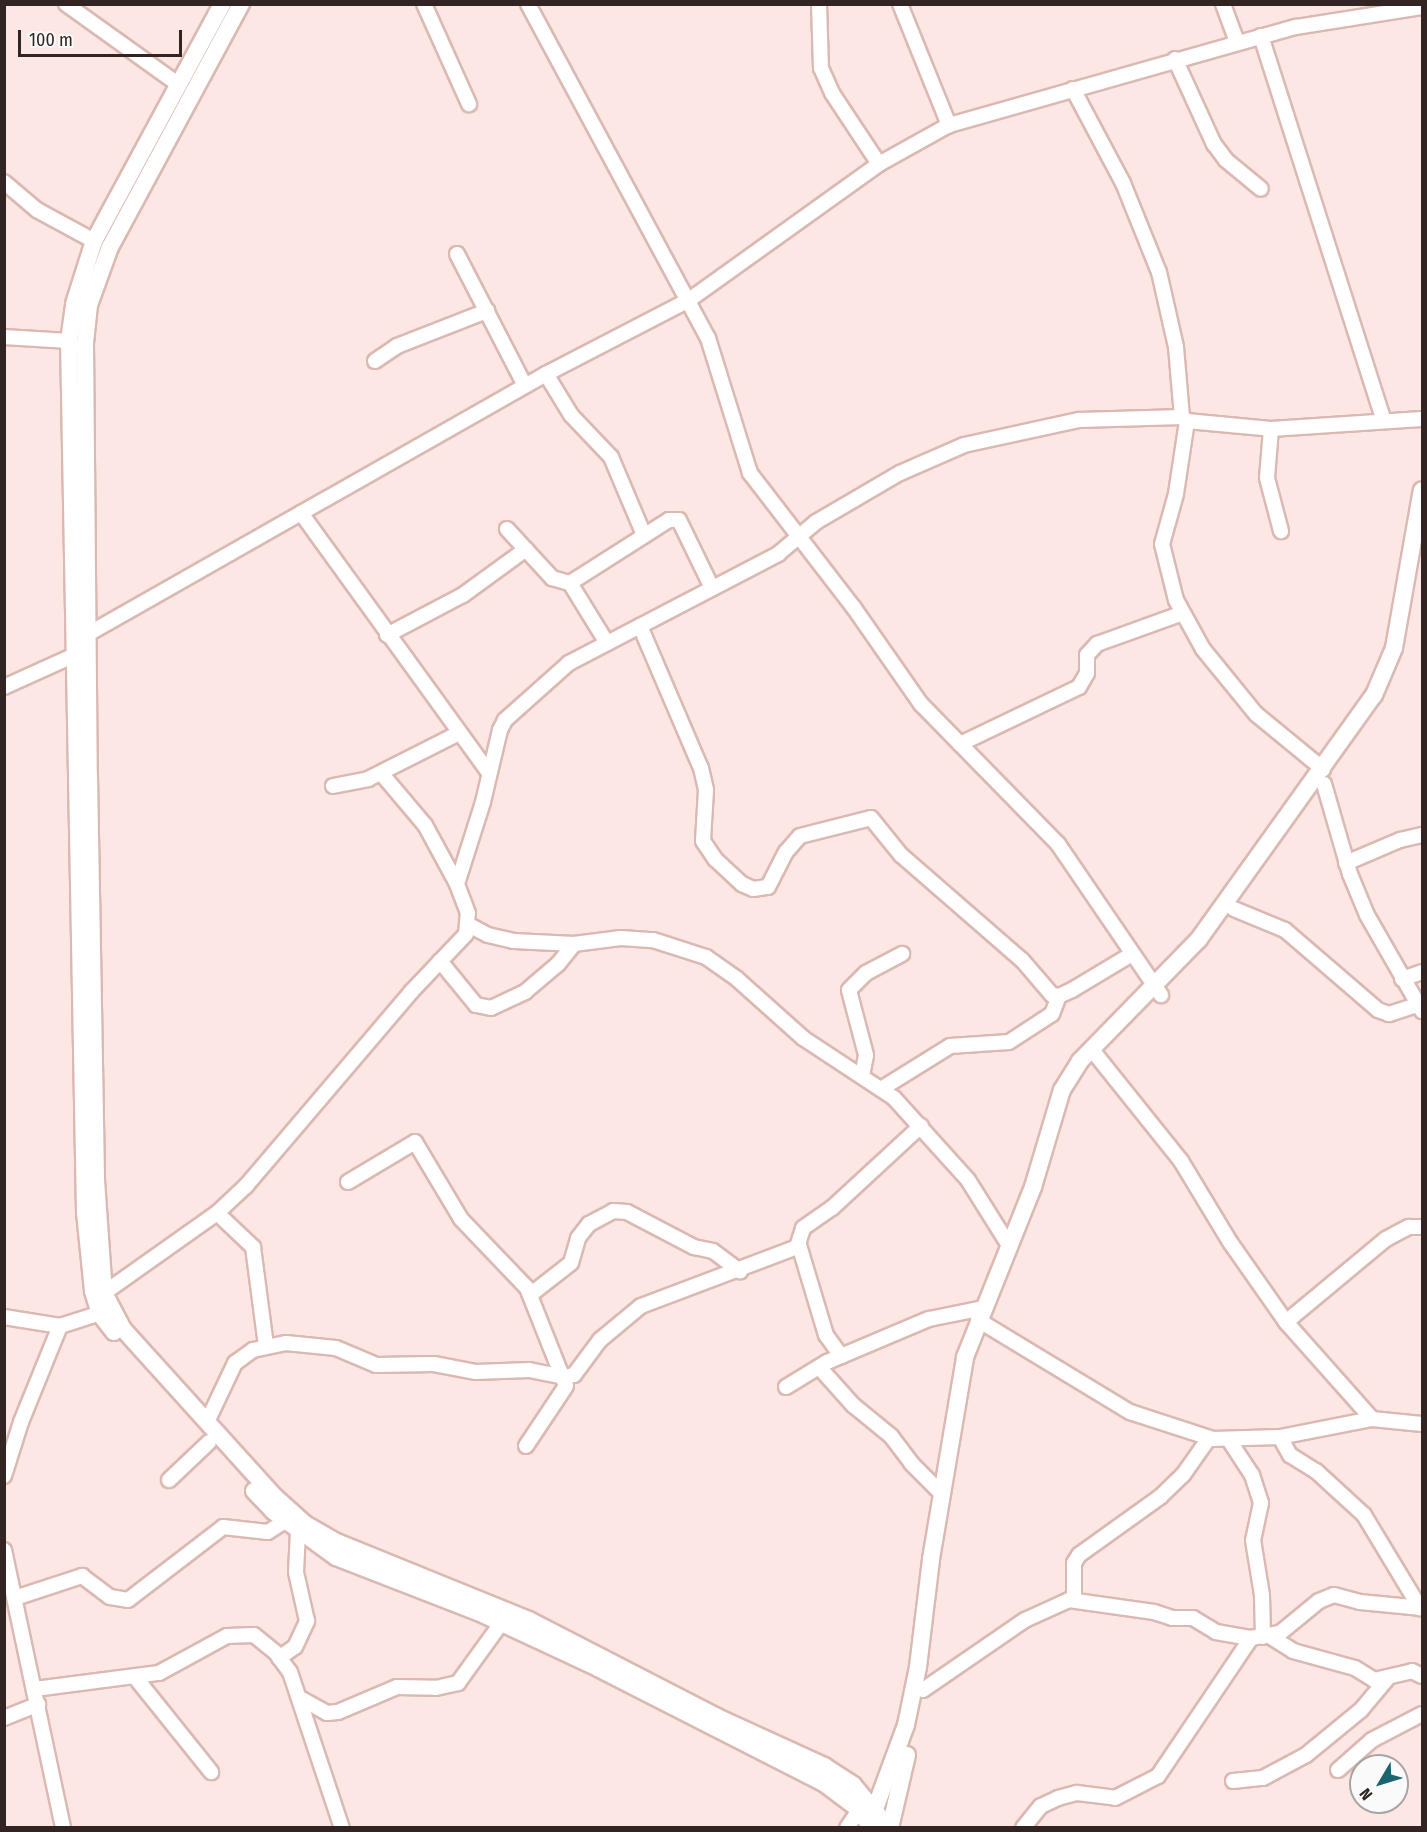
<!DOCTYPE html>
<style>
body{margin:0}
#map{position:relative;width:1427px;height:1832px;overflow:hidden;background:#fce7e4;font-family:"Fira Sans Condensed",sans-serif}
div>[style]{position:absolute}
[style*='--x']{left:calc(var(--x)*1px);top:calc(var(--y)*1px);width:calc(var(--w)*1px);rotate:calc(var(--a)*1deg)}
.roads{filter:drop-shadow(2px 0 #dbb9b3) drop-shadow(-2px 0 #dbb9b3) drop-shadow(0 2px #dbb9b3) drop-shadow(0 -2px #dbb9b3)}
.minor>*{height:14px;margin:-7px;padding:0 7px;transform-origin:7px;border-radius:7px;background:#fff}
.major>*{height:16px;margin:-8px;padding:0 8px;transform-origin:8px;border-radius:8px;background:#fff}
span{translate:-50% -50%;white-space:nowrap;text-align:center;line-height:1.15;-webkit-text-stroke:6px #fafafa;paint-order:stroke}
.frame{position:absolute;inset:0;border:6px solid #312422;pointer-events:none}
.north{position:absolute;left:1349px;top:1754px;width:60px;height:60px;box-sizing:border-box;background:#fafafa;border:2px solid #aaa4a4;border-radius:50%;rotate:232deg;font-size:16px;font-weight:700;line-height:24px;text-align:center;color:#312422}
.north::after{content:'';display:block;margin:auto;width:21px;height:27px;background:#1a6570;clip-path:polygon(50% 0,100% 100%,50% 72%,0 100%)}
.scale{position:absolute;left:18px;top:30px;width:164px;height:27px;box-sizing:border-box;border:3px solid #312422;border-top:0;padding-left:8px;font-size:18px;line-height:21px;white-space:nowrap;color:#312422;-webkit-text-stroke:4px #fafafa;paint-order:stroke}
</style>
<div id="map">
<div class="roads">
<div class="minor">
<i style="--x:66;--y:4;--w:139;--a:35.6"></i>
<i style="--x:424;--y:4;--w:110;--a:65.8"></i>
<i style="--x:528;--y:4;--w:379;--a:61.7"></i>
<i style="--x:708;--y:338;--w:141;--a:72.7"></i>
<i style="--x:750;--y:473;--w:170;--a:52.4"></i>
<i style="--x:854;--y:608;--w:117;--a:55.1"></i>
<i style="--x:921;--y:704;--w:196;--a:45.6"></i>
<i style="--x:1058;--y:844;--w:183;--a:55.7"></i>
<i style="--x:819;--y:4;--w:64;--a:88.2"></i>
<i style="--x:821;--y:68;--w:27;--a:66"></i>
<i style="--x:832;--y:93;--w:85;--a:56.5"></i>
<i style="--x:900;--y:4;--w:131;--a:68"></i>
<i style="--x:1223;--y:4;--w:40;--a:69.8"></i>
<i style="--x:1261;--y:36;--w:404;--a:72.3"></i>
<i style="--x:1175;--y:59;--w:94;--a:65.4"></i>
<i style="--x:1214;--y:144;--w:20;--a:53"></i>
<i style="--x:1226;--y:160;--w:45;--a:39.6"></i>
<i style="--x:1073;--y:89;--w:106;--a:62"></i>
<i style="--x:1123;--y:183;--w:96;--a:68"></i>
<i style="--x:1159;--y:272;--w:77;--a:77.2"></i>
<i style="--x:1176;--y:347;--w:70;--a:85.1"></i>
<i style="--x:4;--y:182;--w:43;--a:40.3"></i>
<i style="--x:37;--y:210;--w:65;--a:28.5"></i>
<i style="--x:457;--y:254;--w:148;--a:62.7"></i>
<i style="--x:4;--y:337;--w:65;--a:3.5"></i>
<i style="--x:375;--y:361;--w:27;--a:-34"></i>
<i style="--x:397;--y:346;--w:97;--a:-21.3"></i>
<i style="--x:546;--y:374;--w:48;--a:58.6"></i>
<i style="--x:571;--y:415;--w:58;--a:46.4"></i>
<i style="--x:611;--y:457;--w:85;--a:67.1"></i>
<i style="--x:1187;--y:421;--w:74;--a:98.6"></i>
<i style="--x:1176;--y:494;--w:52;--a:105.6"></i>
<i style="--x:1162;--y:544;--w:58;--a:76"></i>
<i style="--x:1176;--y:600;--w:56;--a:61.1"></i>
<i style="--x:1203;--y:649;--w:84;--a:50.8"></i>
<i style="--x:1256;--y:714;--w:87;--a:39.4"></i>
<i style="--x:1271;--y:429;--w:49;--a:94.7"></i>
<i style="--x:1267;--y:478;--w:55;--a:75.2"></i>
<i style="--x:301;--y:513;--w:321;--a:54.1"></i>
<i style="--x:507;--y:529;--w:67;--a:47.4"></i>
<i style="--x:552;--y:578;--w:19;--a:16"></i>
<i style="--x:640;--y:626;--w:155;--a:66.8"></i>
<i style="--x:701;--y:768;--w:23;--a:77"></i>
<i style="--x:706;--y:790;--w:51;--a:93.4"></i>
<i style="--x:703;--y:841;--w:22;--a:56"></i>
<i style="--x:715;--y:859;--w:37;--a:43"></i>
<i style="--x:742;--y:884;--w:12;--a:24"></i>
<i style="--x:753;--y:889;--w:15;--a:-8"></i>
<i style="--x:768;--y:887;--w:39;--a:-63"></i>
<i style="--x:786;--y:852;--w:21;--a:-49"></i>
<i style="--x:800;--y:836;--w:73;--a:-14.2"></i>
<i style="--x:871;--y:818;--w:48;--a:51"></i>
<i style="--x:901;--y:855;--w:160;--a:41"></i>
<i style="--x:1022;--y:960;--w:46;--a:49.4"></i>
<i style="--x:1052;--y:995;--w:7;--a:8"></i>
<i style="--x:1059;--y:996;--w:14;--a:-25"></i>
<i style="--x:1072;--y:990;--w:70;--a:-31"></i>
<i style="--x:387;--y:635;--w:86;--a:-27.8"></i>
<i style="--x:463;--y:595;--w:78;--a:-36.1"></i>
<i style="--x:81;--y:638;--w:535;--a:-29.59"></i>
<i style="--x:546;--y:374;--w:161;--a:-27.4"></i>
<i style="--x:689;--y:300;--w:234;--a:-35.6"></i>
<i style="--x:879;--y:164;--w:80;--a:-29.1"></i>
<i style="--x:949;--y:125;--w:361;--a:-15.8"></i>
<i style="--x:1296;--y:27;--w:128;--a:-9"></i>
<i style="--x:607;--y:643;--w:70;--a:-121.7"></i>
<i style="--x:570;--y:583;--w:117;--a:-32.5"></i>
<i style="--x:669;--y:520;--w:10;--a:0"></i>
<i style="--x:679;--y:520;--w:76;--a:64.1"></i>
<i style="--x:4;--y:687;--w:80;--a:-24.3"></i>
<i style="--x:960;--y:744;--w:132;--a:-25.6"></i>
<i style="--x:1079;--y:687;--w:16;--a:-60"></i>
<i style="--x:1087;--y:673;--w:18;--a:-90"></i>
<i style="--x:1087;--y:655;--w:15;--a:-48"></i>
<i style="--x:1097;--y:644;--w:91;--a:-19.8"></i>
<i style="--x:381;--y:773;--w:68;--a:49.8"></i>
<i style="--x:425;--y:825;--w:67;--a:61.5"></i>
<i style="--x:1324;--y:784;--w:94;--a:73.9"></i>
<i style="--x:1350;--y:874;--w:44;--a:67.5"></i>
<i style="--x:1367;--y:915;--w:111;--a:60.2"></i>
<i style="--x:333;--y:786;--w:36;--a:-11"></i>
<i style="--x:368;--y:779;--w:102;--a:-26.8"></i>
<i style="--x:1346;--y:863;--w:59;--a:-23.1"></i>
<i style="--x:1400;--y:840;--w:23;--a:-13"></i>
<i style="--x:1234;--y:909;--w:55;--a:22.4"></i>
<i style="--x:1285;--y:930;--w:123;--a:40.7"></i>
<i style="--x:1378;--y:1010;--w:12;--a:20"></i>
<i style="--x:1389;--y:1014;--w:29;--a:-18"></i>
<i style="--x:469;--y:925;--w:21;--a:28"></i>
<i style="--x:488;--y:935;--w:27;--a:13"></i>
<i style="--x:514;--y:941;--w:60;--a:2.9"></i>
<i style="--x:574;--y:944;--w:47;--a:-7.3"></i>
<i style="--x:621;--y:938;--w:32;--a:4"></i>
<i style="--x:653;--y:940;--w:56;--a:17.8"></i>
<i style="--x:706;--y:957;--w:37;--a:35"></i>
<i style="--x:736;--y:978;--w:90;--a:41.8"></i>
<i style="--x:803;--y:1038;--w:109;--a:33.4"></i>
<i style="--x:894;--y:1098;--w:110;--a:47.9"></i>
<i style="--x:968;--y:1180;--w:79;--a:57.9"></i>
<i style="--x:440;--y:961;--w:57;--a:50.7"></i>
<i style="--x:476;--y:1005;--w:15;--a:11"></i>
<i style="--x:491;--y:1008;--w:38;--a:-25"></i>
<i style="--x:525;--y:992;--w:43;--a:-40.3"></i>
<i style="--x:558;--y:964;--w:26;--a:-51"></i>
<i style="--x:1402;--y:979;--w:21;--a:-19"></i>
<i style="--x:1097;--y:1056;--w:134;--a:51.3"></i>
<i style="--x:1181;--y:1161;--w:95;--a:58.8"></i>
<i style="--x:1230;--y:1242;--w:98;--a:55"></i>
<i style="--x:1286;--y:1322;--w:130;--a:48.4"></i>
<i style="--x:862;--y:1076;--w:21;--a:-79"></i>
<i style="--x:866;--y:1055;--w:67;--a:-104.7"></i>
<i style="--x:849;--y:990;--w:24;--a:-45"></i>
<i style="--x:866;--y:973;--w:41;--a:-27.8"></i>
<i style="--x:881;--y:1089;--w:81;--a:-31.9"></i>
<i style="--x:950;--y:1046;--w:59;--a:-3.9"></i>
<i style="--x:1009;--y:1042;--w:51;--a:-33.1"></i>
<i style="--x:1052;--y:1014;--w:19;--a:-69"></i>
<i style="--x:348;--y:1182;--w:78;--a:-30.8"></i>
<i style="--x:415;--y:1142;--w:90;--a:59.1"></i>
<i style="--x:461;--y:1219;--w:95;--a:46.3"></i>
<i style="--x:527;--y:1288;--w:105;--a:68.3"></i>
<i style="--x:566;--y:1386;--w:72;--a:123.7"></i>
<i style="--x:217;--y:1213;--w:50;--a:43.4"></i>
<i style="--x:253;--y:1247;--w:100;--a:82.5"></i>
<i style="--x:799;--y:1245;--w:94;--a:73.3"></i>
<i style="--x:826;--y:1335;--w:26;--a:54"></i>
<i style="--x:104;--y:1293;--w:138;--a:-35.3"></i>
<i style="--x:217;--y:1213;--w:40;--a:-43"></i>
<i style="--x:246;--y:1186;--w:255;--a:-49.6"></i>
<i style="--x:411;--y:992;--w:80;--a:-46.5"></i>
<i style="--x:466;--y:934;--w:21;--a:-85"></i>
<i style="--x:468;--y:913;--w:31;--a:-111"></i>
<i style="--x:457;--y:884;--w:86;--a:-72.4"></i>
<i style="--x:483;--y:802;--w:74;--a:-76.7"></i>
<i style="--x:500;--y:730;--w:11;--a:-63"></i>
<i style="--x:505;--y:720;--w:86;--a:-41.7"></i>
<i style="--x:569;--y:663;--w:236;--a:-27.5"></i>
<i style="--x:778;--y:554;--w:50;--a:-40.1"></i>
<i style="--x:816;--y:522;--w:97;--a:-30.3"></i>
<i style="--x:900;--y:473;--w:70;--a:-23.6"></i>
<i style="--x:964;--y:445;--w:118;--a:-12.3"></i>
<i style="--x:1079;--y:420;--w:103;--a:-1.7"></i>
<i style="--x:1182;--y:417;--w:6;--a:39"></i>
<i style="--x:1187;--y:421;--w:84;--a:5.4"></i>
<i style="--x:1271;--y:429;--w:151;--a:-3.8"></i>
<i style="--x:530;--y:1295;--w:52;--a:-38"></i>
<i style="--x:571;--y:1263;--w:26;--a:-74"></i>
<i style="--x:578;--y:1238;--w:18;--a:-52"></i>
<i style="--x:589;--y:1224;--w:27;--a:-28"></i>
<i style="--x:613;--y:1211;--w:14;--a:4"></i>
<i style="--x:627;--y:1212;--w:76;--a:27.6"></i>
<i style="--x:694;--y:1247;--w:19;--a:12"></i>
<i style="--x:713;--y:1251;--w:34;--a:37"></i>
<i style="--x:4;--y:1317;--w:57;--a:9.1"></i>
<i style="--x:60;--y:1326;--w:49;--a:-17.7"></i>
<i style="--x:978;--y:1320;--w:178;--a:31.2"></i>
<i style="--x:1130;--y:1412;--w:87;--a:18"></i>
<i style="--x:1213;--y:1439;--w:67;--a:-1.7"></i>
<i style="--x:1280;--y:1437;--w:94;--a:-11.1"></i>
<i style="--x:1372;--y:1419;--w:50;--a:5.7"></i>
<i style="--x:1286;--y:1322;--w:130;--a:-39.7"></i>
<i style="--x:1386;--y:1239;--w:26;--a:-28"></i>
<i style="--x:1409;--y:1227;--w:13;--a:0"></i>
<i style="--x:819;--y:1367;--w:51;--a:48.2"></i>
<i style="--x:853;--y:1405;--w:49;--a:39.2"></i>
<i style="--x:891;--y:1436;--w:34;--a:53"></i>
<i style="--x:911;--y:1463;--w:42;--a:45"></i>
<i style="--x:786;--y:1387;--w:48;--a:-31.4"></i>
<i style="--x:827;--y:1362;--w:111;--a:-22.9"></i>
<i style="--x:929;--y:1319;--w:55;--a:-11.5"></i>
<i style="--x:207;--y:1422;--w:65;--a:-64.6"></i>
<i style="--x:235;--y:1363;--w:22;--a:-36"></i>
<i style="--x:253;--y:1350;--w:34;--a:-12"></i>
<i style="--x:286;--y:1343;--w:50;--a:5.7"></i>
<i style="--x:336;--y:1348;--w:43;--a:23"></i>
<i style="--x:376;--y:1365;--w:58;--a:-1"></i>
<i style="--x:434;--y:1364;--w:43;--a:10.8"></i>
<i style="--x:476;--y:1372;--w:53;--a:-2.2"></i>
<i style="--x:529;--y:1370;--w:37;--a:11"></i>
<i style="--x:565;--y:1377;--w:9;--a:-13"></i>
<i style="--x:574;--y:1375;--w:44;--a:-53.4"></i>
<i style="--x:600;--y:1340;--w:53;--a:-39.7"></i>
<i style="--x:641;--y:1306;--w:167;--a:-20.7"></i>
<i style="--x:797;--y:1247;--w:20;--a:-72"></i>
<i style="--x:803;--y:1228;--w:35;--a:-35"></i>
<i style="--x:832;--y:1208;--w:121;--a:-42.7"></i>
<i style="--x:1280;--y:1437;--w:21;--a:61"></i>
<i style="--x:1290;--y:1455;--w:31;--a:32"></i>
<i style="--x:1316;--y:1471;--w:65;--a:42.5"></i>
<i style="--x:1364;--y:1515;--w:109;--a:58.9"></i>
<i style="--x:1229;--y:1440;--w:42;--a:56.7"></i>
<i style="--x:1252;--y:1475;--w:29;--a:72"></i>
<i style="--x:1261;--y:1503;--w:38;--a:102"></i>
<i style="--x:1253;--y:1540;--w:56;--a:80.7"></i>
<i style="--x:1262;--y:1595;--w:42;--a:88.6"></i>
<i style="--x:4;--y:1476;--w:57;--a:-72.5"></i>
<i style="--x:21;--y:1422;--w:104;--a:-67.9"></i>
<i style="--x:169;--y:1480;--w:55;--a:-43.5"></i>
<i style="--x:4;--y:1550;--w:284;--a:78"></i>
<i style="--x:15;--y:1598;--w:71;--a:-18.2"></i>
<i style="--x:82;--y:1576;--w:35;--a:37"></i>
<i style="--x:110;--y:1597;--w:18;--a:9"></i>
<i style="--x:128;--y:1600;--w:120;--a:-37.5"></i>
<i style="--x:223;--y:1527;--w:45;--a:6.3"></i>
<i style="--x:268;--y:1532;--w:20;--a:-33"></i>
<i style="--x:1074;--y:1600;--w:37;--a:-90"></i>
<i style="--x:1074;--y:1563;--w:9;--a:-58"></i>
<i style="--x:1079;--y:1555;--w:100;--a:-35.6"></i>
<i style="--x:1160;--y:1497;--w:32;--a:-44"></i>
<i style="--x:1183;--y:1475;--w:45;--a:-54.9"></i>
<i style="--x:1271;--y:1637;--w:26;--a:32"></i>
<i style="--x:1293;--y:1651;--w:64;--a:15.3"></i>
<i style="--x:1355;--y:1668;--w:22;--a:32"></i>
<i style="--x:1374;--y:1680;--w:39;--a:-13"></i>
<i style="--x:1412;--y:1671;--w:11;--a:27"></i>
<i style="--x:279;--y:1658;--w:19;--a:-35"></i>
<i style="--x:295;--y:1647;--w:29;--a:-65"></i>
<i style="--x:307;--y:1621;--w:50;--a:-102.7"></i>
<i style="--x:296;--y:1572;--w:41;--a:-87.2"></i>
<i style="--x:135;--y:1677;--w:122;--a:51.3"></i>
<i style="--x:35;--y:1689;--w:125;--a:-7.4"></i>
<i style="--x:159;--y:1673;--w:77;--a:-28.6"></i>
<i style="--x:227;--y:1636;--w:27;--a:-2"></i>
<i style="--x:254;--y:1635;--w:28;--a:39"></i>
<i style="--x:276;--y:1653;--w:24;--a:54"></i>
<i style="--x:290;--y:1672;--w:164;--a:71.6"></i>
<i style="--x:923;--y:1690;--w:124;--a:-34.5"></i>
<i style="--x:1025;--y:1620;--w:48;--a:-24.4"></i>
<i style="--x:1069;--y:1600;--w:86;--a:8"></i>
<i style="--x:1154;--y:1612;--w:19;--a:18"></i>
<i style="--x:1172;--y:1618;--w:21;--a:0"></i>
<i style="--x:1193;--y:1618;--w:27;--a:31"></i>
<i style="--x:1216;--y:1632;--w:36;--a:10"></i>
<i style="--x:1251;--y:1638;--w:29;--a:-10"></i>
<i style="--x:1280;--y:1633;--w:50;--a:-39.4"></i>
<i style="--x:1319;--y:1601;--w:16;--a:-22"></i>
<i style="--x:1334;--y:1595;--w:27;--a:15"></i>
<i style="--x:1360;--y:1602;--w:62;--a:5.5"></i>
<i style="--x:300;--y:1698;--w:31;--a:29"></i>
<i style="--x:327;--y:1713;--w:11;--a:-5"></i>
<i style="--x:338;--y:1712;--w:64;--a:-23"></i>
<i style="--x:397;--y:1687;--w:39;--a:1"></i>
<i style="--x:436;--y:1688;--w:23;--a:-13"></i>
<i style="--x:458;--y:1683;--w:75;--a:-54.2"></i>
<i style="--x:4;--y:1718;--w:37;--a:-22"></i>
<i style="--x:1338;--y:1770;--w:45;--a:-41.4"></i>
<i style="--x:1372;--y:1740;--w:56;--a:-27.5"></i>
<i style="--x:1233;--y:1781;--w:30;--a:-6"></i>
<i style="--x:1263;--y:1778;--w:49;--a:-28.1"></i>
<i style="--x:1306;--y:1755;--w:71;--a:-39.3"></i>
<i style="--x:1361;--y:1710;--w:40;--a:-50"></i>
<i style="--x:847;--y:1828;--w:22;--a:-56"></i>
<i style="--x:1023;--y:1828;--w:28;--a:-51"></i>
<i style="--x:1041;--y:1806;--w:19;--a:-25"></i>
<i style="--x:1058;--y:1798;--w:20;--a:-15"></i>
<i style="--x:1077;--y:1793;--w:38;--a:7"></i>
<i style="--x:1115;--y:1798;--w:48;--a:-27.1"></i>
<i style="--x:1158;--y:1776;--w:166;--a:-56"></i>
</div>
<div class="major">
<i style="--x:241;--y:4;--w:276;--a:118.3"></i>
<i style="--x:110;--y:247;--w:62;--a:109.9"></i>
<i style="--x:89;--y:305;--w:38;--a:96"></i>
<i style="--x:85;--y:343;--w:433;--a:89.5"></i>
<i style="--x:89;--y:776;--w:404;--a:89"></i>
<i style="--x:96;--y:1180;--w:113;--a:86"></i>
<i style="--x:104;--y:1293;--w:41;--a:62.2"></i>
<i style="--x:123;--y:1329;--w:227;--a:47.9"></i>
<i style="--x:275;--y:1497;--w:40;--a:42"></i>
<i style="--x:305;--y:1524;--w:34;--a:30"></i>
<i style="--x:334;--y:1541;--w:210;--a:22.1"></i>
<i style="--x:529;--y:1620;--w:212;--a:27.3"></i>
<i style="--x:717;--y:1717;--w:118;--a:24.6"></i>
<i style="--x:824;--y:1766;--w:35;--a:33"></i>
<i style="--x:853;--y:1785;--w:56;--a:50.1"></i>
<i style="--x:114;--y:1332;--w:23;--a:-128"></i>
<i style="--x:100;--y:1314;--w:24;--a:-107"></i>
<i style="--x:93;--y:1291;--w:79;--a:-95.8"></i>
<i style="--x:85;--y:1212;--w:871;--a:-91.05"></i>
<i style="--x:69;--y:341;--w:37;--a:-82"></i>
<i style="--x:74;--y:304;--w:66;--a:-72.4"></i>
<i style="--x:94;--y:241;--w:269;--a:-61.6"></i>
<i style="--x:254;--y:1491;--w:28;--a:46"></i>
<i style="--x:273;--y:1511;--w:78;--a:36.1"></i>
<i style="--x:336;--y:1557;--w:152;--a:21.2"></i>
<i style="--x:478;--y:1612;--w:132;--a:25"></i>
<i style="--x:598;--y:1668;--w:254;--a:27"></i>
<i style="--x:824;--y:1783;--w:40;--a:37"></i>
<i style="--x:856;--y:1807;--w:26;--a:53"></i>
<i style="--x:872;--y:1817;--w:98;--a:-69.7"></i>
<i style="--x:906;--y:1725;--w:59;--a:-78.3"></i>
<i style="--x:918;--y:1667;--w:109;--a:-83.1"></i>
<i style="--x:931;--y:1559;--w:205;--a:-80.4"></i>
<i style="--x:965;--y:1357;--w:183;--a:-68.2"></i>
<i style="--x:1033;--y:1187;--w:101;--a:-73.4"></i>
<i style="--x:1062;--y:1090;--w:34;--a:-58"></i>
<i style="--x:1080;--y:1061;--w:170;--a:-45.7"></i>
<i style="--x:1199;--y:939;--w:300;--a:-54.4"></i>
<i style="--x:1374;--y:695;--w:51;--a:-66.9"></i>
<i style="--x:1394;--y:648;--w:160;--a:-80"></i>
<i style="--x:890;--y:1828;--w:75;--a:-76.9"></i>
</div>
</div>
<div class="frame"></div>
<div class="north">N</div>
<div class="scale">100 m</div>
</div>
